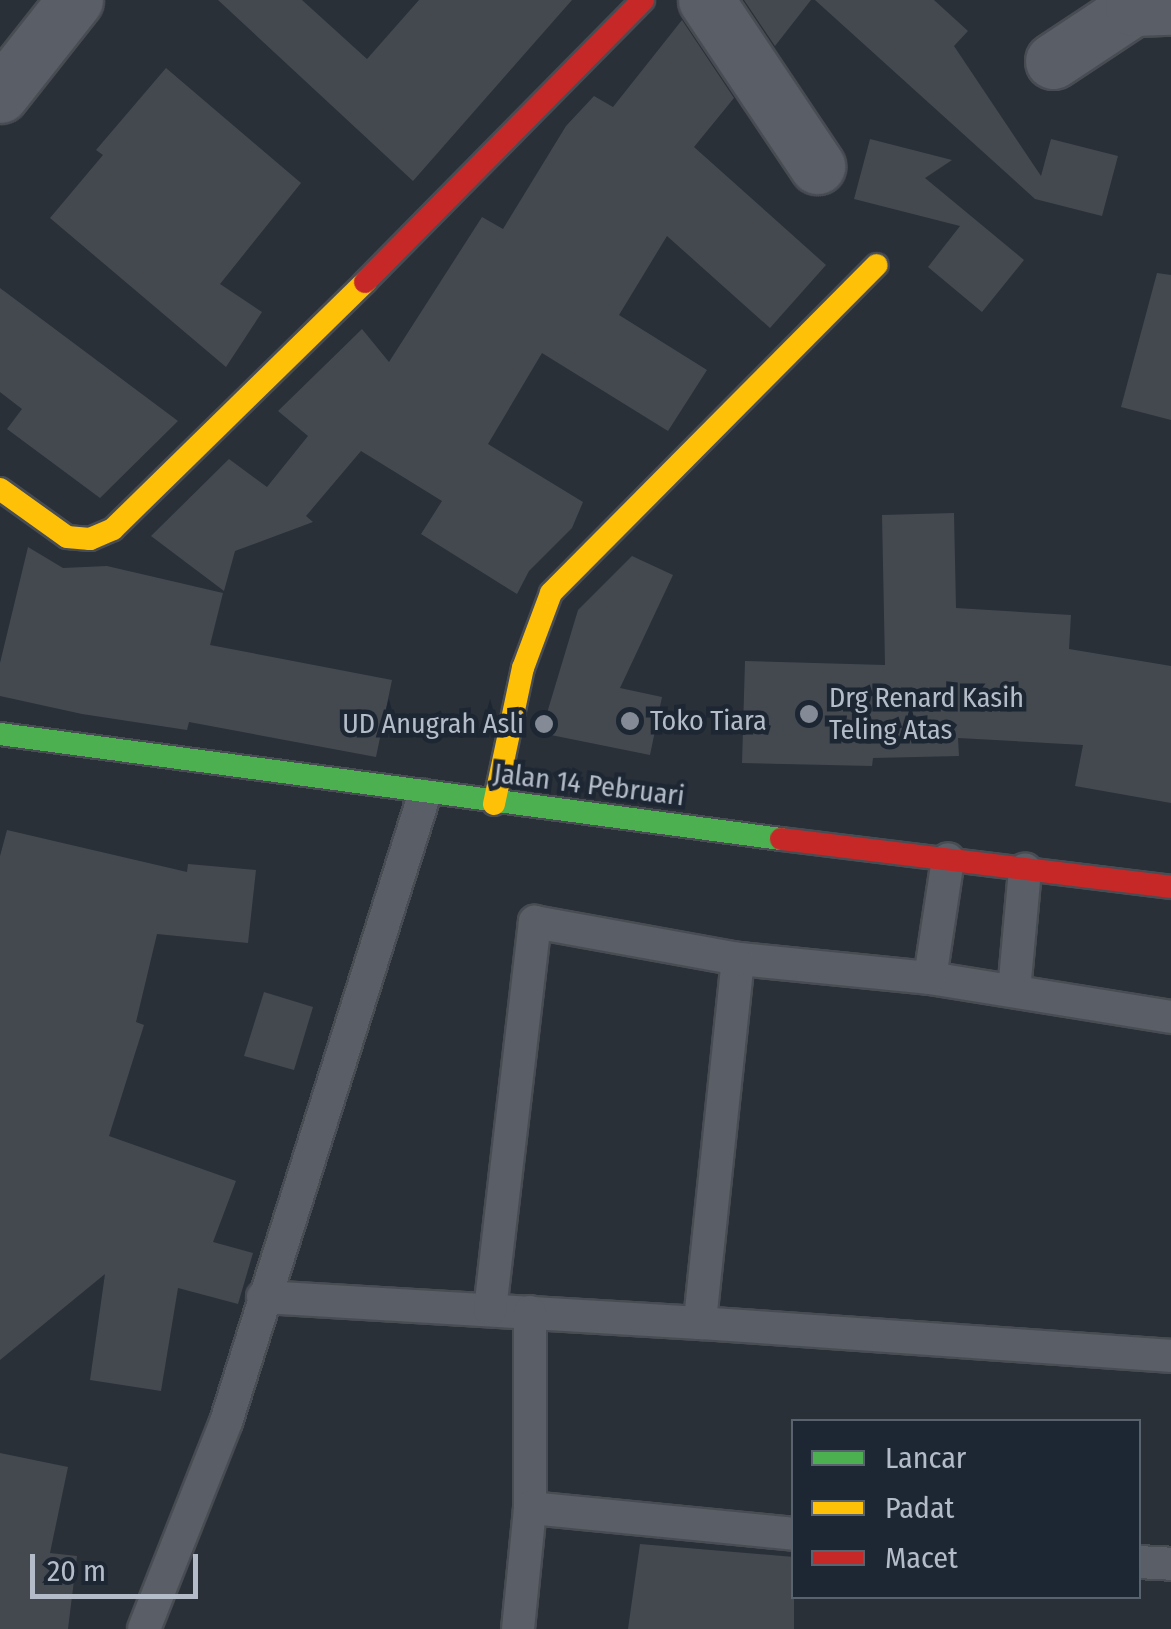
<!DOCTYPE html>
<style>
body{margin:0}
#map{position:relative;width:1171px;height:1629px;overflow:hidden;background:#2a3038;font-family:"Fira Sans Condensed",sans-serif}
div>[style]{position:absolute}
[style*='--x']{left:calc(var(--x)*1px);top:calc(var(--y)*1px);width:calc(var(--w)*1px);rotate:calc(var(--a)*1deg)}
.building>*{inset:0;background:#444950}
.roads{filter:drop-shadow(2px 0 #484c53) drop-shadow(-2px 0 #484c53) drop-shadow(0 2px #484c53) drop-shadow(0 -2px #484c53)}
.lane>*{height:32px;margin:-16px;padding:0 16px;transform-origin:16px;border-radius:16px;background:#5a5e66}
.street>*{height:55px;margin:-27.5px;padding:0 27.5px;transform-origin:27.5px;border-radius:27.5px;background:#5a5e66}
.fast>*{height:22px;margin:-11px;padding:0 11px;transform-origin:11px;border-radius:11px;background:#4caf50}
.slow>*{height:22px;margin:-11px;padding:0 11px;transform-origin:11px;border-radius:11px;background:#ffc107}
.jam>*{height:22px;margin:-11px;padding:0 11px;transform-origin:11px;border-radius:11px;background:#c62828}
.dots>*{width:28px;height:28px;translate:-50% -50%;box-sizing:border-box;border:5px solid #1d2633;border-radius:50%}
span{translate:-50% -50%;white-space:nowrap;text-align:center;line-height:1.15;-webkit-text-stroke:9px #1d2633;paint-order:stroke}
.poi-label{font-size:28px;color:#b4bcc9}
.left{translate:0 -50%;text-align:left}
.right{translate:-100% -50%;text-align:right}
.street-label{font-size:28px;color:#b4bcc9}
.legend{position:absolute;left:791px;top:1419px;width:350px;height:180px;box-sizing:border-box;background:#1d2633;border:2px solid #59626f;margin:0;padding:12px 18px;list-style:none;font-size:30px;color:#b4bcc9}
.legend li{display:flex;align-items:center;gap:20px;height:50px}
.legend b{width:50px;border:2px solid #59626f}
.scale{position:absolute;left:30px;top:1554px;width:168px;height:45px;box-sizing:border-box;border:5px solid #b4bcc9;border-top:0;padding-left:12px;font-size:30px;line-height:35px;white-space:nowrap;color:#b4bcc9;-webkit-text-stroke:8px #1d2633;paint-order:stroke}
</style>
<div id="map">
<div class="building">
<i style="clip-path:polygon(218px 0,302px 0,367px 59px,419px 0,572px 0,413px 181px)"></i>
<i style="clip-path:polygon(744px 0,811px 0,775px 46px)"></i>
<i style="clip-path:polygon(815px 0,934px 0,968px 31px,954px 46px,1041px 176px,1051px 139px,1118px 156px,1102px 216px,1035px 199px)"></i>
<i style="clip-path:polygon(682px 20px,734px 98px,694px 147px,826px 265px,770px 328px,667px 236px,619px 315px,707px 370px,668px 431px,542px 353px,488px 444px,583px 502px,572px 528px,529px 571px,517px 594px,421px 534px,442px 501px,361px 451px,306px 516px,313px 522px,235px 551px,224px 591px,151px 536px,229px 459px,267px 487px,308px 436px,278px 411px,362px 329px,389px 362px,482px 217px,503px 229px,566px 126px,594px 96px,613px 107px)"></i>
<i style="clip-path:polygon(166px 68px,301px 183px,220px 284px,262px 312px,226px 367px,50px 218px,103px 155px,96px 150px)"></i>
<i style="clip-path:polygon(870px 139px,952px 160px,925px 178px,1024px 260px,982px 312px,928px 267px,960px 226px,854px 199px)"></i>
<i style="clip-path:polygon(1157px 273px,1171px 275px,1171px 420px,1121px 407px)"></i>
<i style="clip-path:polygon(0 288px,178px 421px,100px 498px,7px 429px,22px 409px,0 392px)"></i>
<i style="clip-path:polygon(954px 513px,956px 608px,1071px 615px,1069px 649px,1171px 666px,1171px 803px,1075px 786px,1083px 745px,958px 738px,959px 756px,873px 758px,872px 766px,742px 763px,745px 661px,885px 665px,882px 515px)"></i>
<i style="clip-path:polygon(28px 547px,63px 568px,107px 566px,223px 593px,210px 645px,392px 680px,376px 757px,189px 722px,187px 730px,82px 714px,0 696px,0 663px)"></i>
<i style="clip-path:polygon(632px 556px,673px 575px,620px 688px,662px 697px,650px 755px,541px 733px,578px 610px)"></i>
<i style="clip-path:polygon(7px 830px,187px 872px,188px 864px,256px 870px,248px 943px,157px 934px,136px 1022px,144px 1025px,109px 1136px,236px 1181px,213px 1242px,253px 1253px,238px 1304px,178px 1288px,161px 1391px,90px 1380px,105px 1274px,0 1360px,0 856px)"></i>
<i style="clip-path:polygon(264px 992px,313px 1007px,294px 1070px,244px 1056px)"></i>
<i style="clip-path:polygon(0 1453px,68px 1467px,50px 1553px,77px 1556px,68px 1629px,0 1629px)"></i>
<i style="clip-path:polygon(640px 1544px,794px 1557px,794px 1629px,628px 1629px)"></i>
</div>
<div class="roads">
<div class="lane">
<i style="--x:930;--y:978;--w:120;--a:-81.4"></i>
<i style="--x:1014;--y:991;--w:122;--a:-84.8"></i>
<i style="--x:1171;--y:1017;--w:244;--a:-170.8"></i>
<i style="--x:930;--y:978;--w:193;--a:-174.3"></i>
<i style="--x:738;--y:959;--w:366;--a:96"></i>
<i style="--x:700;--y:1323;--w:472;--a:4"></i>
<i style="--x:263;--y:1297;--w:438;--a:3.4"></i>
<i style="--x:490;--y:1310;--w:391;--a:-83.4"></i>
<i style="--x:535;--y:922;--w:206;--a:10.3"></i>
<i style="--x:530;--y:1508;--w:196;--a:-90"></i>
<i style="--x:1138;--y:1562;--w:33;--a:3"></i>
<i style="--x:144;--y:1629;--w:223;--a:-68.4"></i>
<i style="--x:226;--y:1422;--w:657;--a:-72.45"></i>
<i style="--x:518;--y:1629;--w:122;--a:-84.3"></i>
<i style="--x:530;--y:1508;--w:265;--a:5.6"></i>
</div>
<div class="street">
<i style="--x:706;--y:0;--w:200;--a:56.2"></i>
<i style="--x:1053;--y:61;--w:96;--a:-33.5"></i>
<i style="--x:1133;--y:8;--w:38;--a:-2"></i>
<i style="--x:0;--y:95;--w:121;--a:-51.7"></i>
</div>
<div class="fast">
<i style="--x:0;--y:734;--w:788;--a:7.66"></i>
</div>
<div class="slow">
<i style="--x:0;--y:489;--w:82;--a:35.6"></i>
<i style="--x:67;--y:537;--w:23;--a:5"></i>
<i style="--x:90;--y:539;--w:25;--a:-23"></i>
<i style="--x:113;--y:529;--w:353;--a:-44.4"></i>
<i style="--x:494;--y:804;--w:139;--a:-78"></i>
<i style="--x:523;--y:668;--w:80;--a:-69.5"></i>
<i style="--x:551;--y:593;--w:462;--a:-45.2"></i>
</div>
<div class="jam">
<i style="--x:365;--y:282;--w:396;--a:-45.4"></i>
<i style="--x:781;--y:839;--w:393;--a:7"></i>
</div>
</div>
<div class="dots">
<i style="left:809px;top:714px;background:#848b96"></i>
<i style="left:630px;top:721px;background:#848b96"></i>
<i style="left:544px;top:724px;background:#848b96"></i>
</div>
<div class="poi-label">
<span class="left" style="left:829px;top:714px">Drg Renard Kasih<br>Teling Atas</span>
<span class="left" style="left:650px;top:721px">Toko Tiara</span>
<span class="right" style="left:524px;top:724px">UD Anugrah Asli</span>
</div>
<div class="street-label">
<span style="left:589px;top:785px;rotate:7deg">Jalan 14 Pebruari</span>
</div>
<ul class="legend">
<li><b style="height:12px;background:#4caf50"></b>Lancar</li>
<li><b style="height:12px;background:#ffc107"></b>Padat</li>
<li><b style="height:12px;background:#c62828"></b>Macet</li>
</ul>
<div class="scale">20 m</div>
</div>
